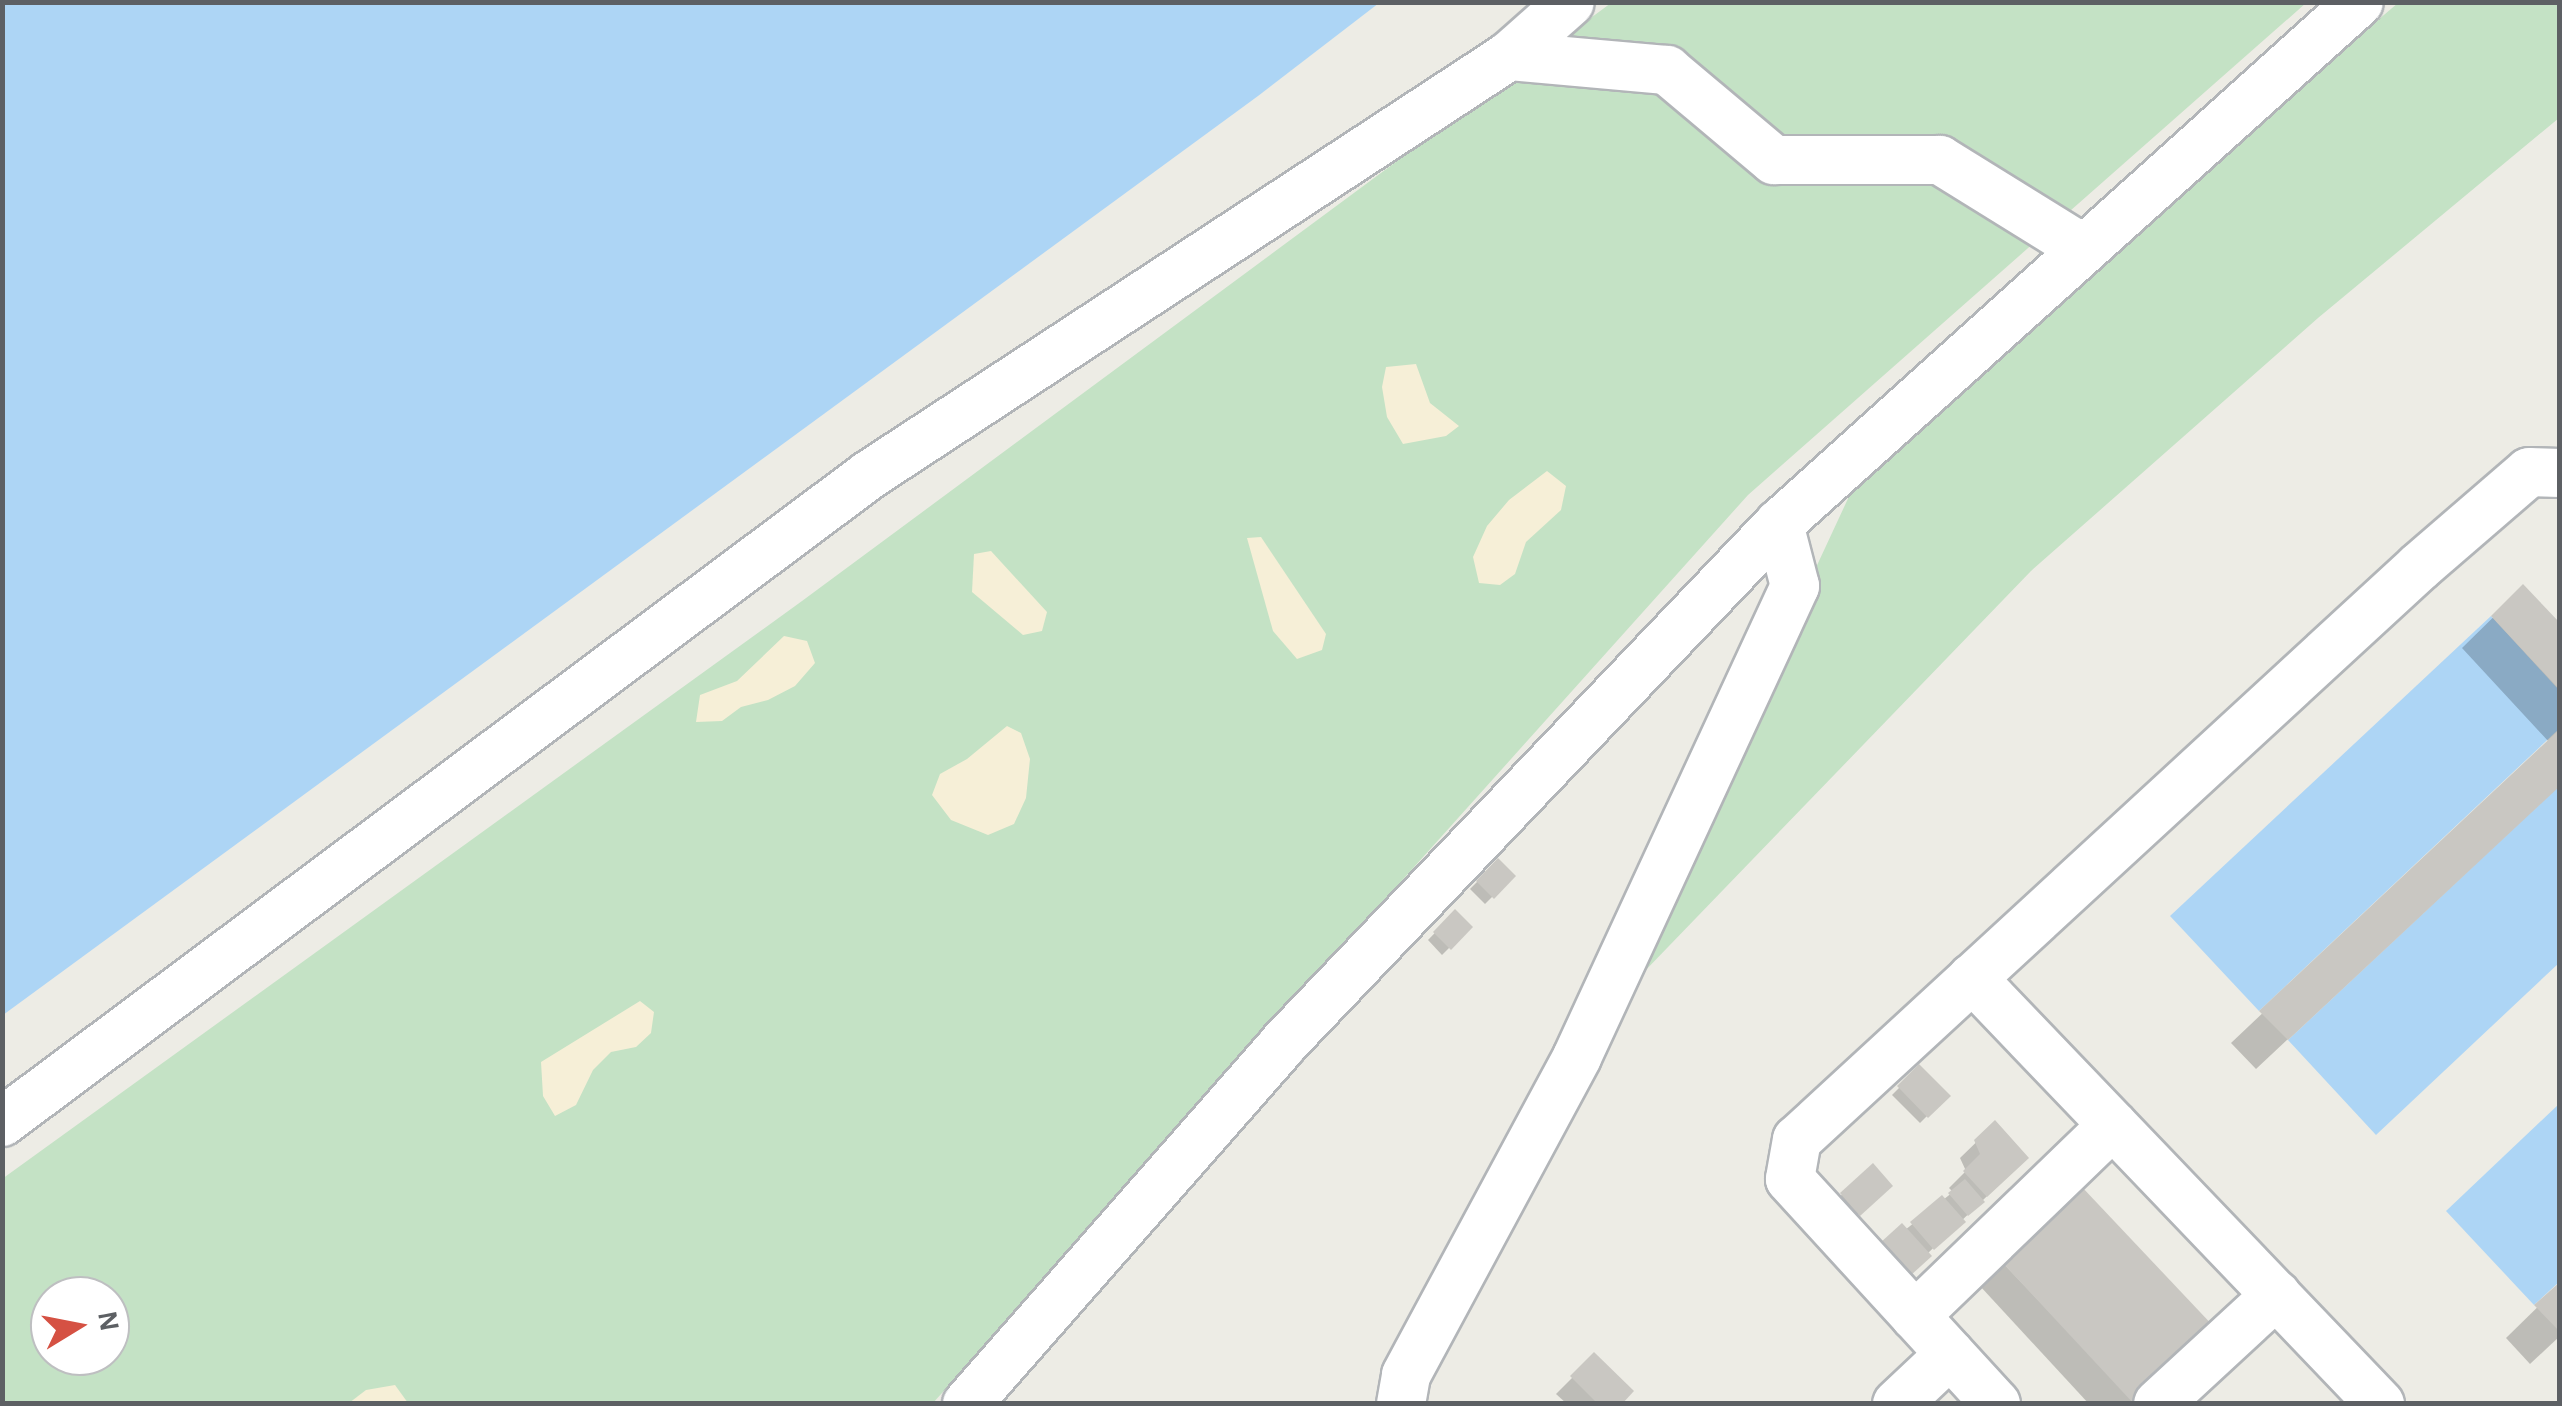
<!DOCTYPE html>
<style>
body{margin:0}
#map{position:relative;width:2562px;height:1406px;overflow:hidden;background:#edece5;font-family:"Alegreya Sans",sans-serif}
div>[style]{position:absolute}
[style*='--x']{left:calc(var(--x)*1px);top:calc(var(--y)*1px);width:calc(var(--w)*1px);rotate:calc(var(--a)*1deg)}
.green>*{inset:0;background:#c4e2c5}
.sand>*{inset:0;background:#f6efd7}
.water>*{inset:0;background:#add5f5}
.shadow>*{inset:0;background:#0003}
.building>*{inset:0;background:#c9c7c2}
.roads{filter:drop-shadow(2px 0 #b2b5b8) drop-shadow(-2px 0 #b2b5b8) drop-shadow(0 2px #b2b5b8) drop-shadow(0 -2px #b2b5b8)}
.minor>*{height:48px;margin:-24px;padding:0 24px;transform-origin:24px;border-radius:24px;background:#fff}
span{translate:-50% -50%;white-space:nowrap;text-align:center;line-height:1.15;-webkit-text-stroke:9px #fff;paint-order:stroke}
.frame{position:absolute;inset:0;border:5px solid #5d6064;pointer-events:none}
.north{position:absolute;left:30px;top:1276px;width:100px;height:100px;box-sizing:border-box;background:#fff;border:2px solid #bebfc1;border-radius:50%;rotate:80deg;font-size:28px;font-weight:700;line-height:40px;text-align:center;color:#5d6064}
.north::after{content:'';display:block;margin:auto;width:35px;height:45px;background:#d55143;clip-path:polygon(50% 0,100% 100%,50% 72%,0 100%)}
</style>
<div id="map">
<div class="green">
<i style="clip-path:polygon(evenodd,1611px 3px,2306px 3px,1748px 495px,933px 1403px,3px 1403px,2px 1179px,802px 601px,1611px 3px,50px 1296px,110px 1296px,110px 1356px,50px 1356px,50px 1296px)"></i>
<i style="clip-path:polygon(2398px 3px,2559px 3px,2559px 118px,2318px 318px,2031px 571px,1613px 1004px,1852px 490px,1943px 390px)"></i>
</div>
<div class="sand">
<i style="clip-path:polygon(1416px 364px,1430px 403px,1459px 426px,1446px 436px,1403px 444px,1387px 417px,1382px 387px,1386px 367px)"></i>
<i style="clip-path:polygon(1547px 471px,1566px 486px,1561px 510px,1526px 542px,1515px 574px,1500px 585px,1479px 583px,1473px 557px,1487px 526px,1509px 500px)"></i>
<i style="clip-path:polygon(1261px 537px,1326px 634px,1322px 650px,1297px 659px,1273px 631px,1247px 538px)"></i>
<i style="clip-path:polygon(991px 551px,1047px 612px,1042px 631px,1023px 635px,972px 592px,974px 554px)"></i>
<i style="clip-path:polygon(784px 636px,807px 641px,815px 663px,795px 686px,768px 700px,741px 707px,722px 721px,696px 722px,700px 695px,737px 681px)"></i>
<i style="clip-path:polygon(1007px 726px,1021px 733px,1030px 759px,1026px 798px,1014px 824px,988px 835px,951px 820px,932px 795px,940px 774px,967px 759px)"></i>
<i style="clip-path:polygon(640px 1001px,654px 1012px,651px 1033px,636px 1047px,611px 1052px,593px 1070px,576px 1105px,555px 1116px,543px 1096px,541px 1062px)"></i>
<i style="clip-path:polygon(395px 1385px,408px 1403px,349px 1403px,366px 1390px)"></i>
</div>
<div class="water">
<i style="clip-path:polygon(3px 2px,1379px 2px,1379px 3px,1258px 96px,3px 1015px)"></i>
<i style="clip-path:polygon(2491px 616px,2559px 690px,2559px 729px,2259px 1011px,2170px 916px)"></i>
<i style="clip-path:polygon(2559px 786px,2559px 963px,2376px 1135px,2288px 1040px)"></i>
<i style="clip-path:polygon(2559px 1104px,2559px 1282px,2534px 1305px,2446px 1211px)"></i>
</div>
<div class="shadow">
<i style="clip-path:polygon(2523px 588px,2560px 626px,2560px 785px,2256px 1069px,2231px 1043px,2549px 742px,2462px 648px)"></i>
<i style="clip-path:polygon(1498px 861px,1513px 876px,1485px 904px,1470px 889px)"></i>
<i style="clip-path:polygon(1455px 912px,1470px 927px,1442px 955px,1428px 940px)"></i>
<i style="clip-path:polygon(1919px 1068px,1947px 1096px,1920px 1123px,1892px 1095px)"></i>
<i style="clip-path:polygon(1995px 1124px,2011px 1173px,1927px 1254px,1905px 1230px,1953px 1192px,1949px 1188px,1966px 1171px,1960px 1158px)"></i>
<i style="clip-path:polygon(1873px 1166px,1890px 1185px,1851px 1221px,1834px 1202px)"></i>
<i style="clip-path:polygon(2003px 1263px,2137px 1404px,2089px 1404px,1980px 1286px)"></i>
<i style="clip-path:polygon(2560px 1285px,2560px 1336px,2530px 1364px,2506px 1338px)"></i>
<i style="clip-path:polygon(1594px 1356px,1619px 1404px,1567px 1404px,1556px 1394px)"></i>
</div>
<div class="building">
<i style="clip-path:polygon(2523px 584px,2560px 623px,2560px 690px,2491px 616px)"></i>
<i style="clip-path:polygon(2560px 729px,2560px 786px,2288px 1040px,2259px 1011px)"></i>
<i style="clip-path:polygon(1498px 858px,1516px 876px,1494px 899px,1476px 881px)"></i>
<i style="clip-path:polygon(1455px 909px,1473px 927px,1451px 950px,1433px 932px)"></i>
<i style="clip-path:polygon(1919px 1064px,1951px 1096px,1928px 1118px,1897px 1086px)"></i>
<i style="clip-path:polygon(1995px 1120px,2029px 1158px,1987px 1197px,1963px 1171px,1980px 1154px,1974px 1140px)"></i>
<i style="clip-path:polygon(1873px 1163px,1893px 1186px,1860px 1216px,1840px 1193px)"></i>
<i style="clip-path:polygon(1965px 1179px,1985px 1202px,1968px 1216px,1948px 1193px)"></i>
<i style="clip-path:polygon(2081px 1186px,2217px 1330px,2139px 1404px,2134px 1404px,2001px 1261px)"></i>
<i style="clip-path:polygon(1942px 1195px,1966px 1222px,1934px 1250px,1910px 1222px)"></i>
<i style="clip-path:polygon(1902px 1223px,1932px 1256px,1910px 1276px,1880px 1243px)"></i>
<i style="clip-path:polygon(2560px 1282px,2560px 1332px,2534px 1305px)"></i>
<i style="clip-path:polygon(1594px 1352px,1634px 1391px,1622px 1404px,1598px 1404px,1570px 1376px)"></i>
</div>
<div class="roads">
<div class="minor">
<i style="--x:1509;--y:56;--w:159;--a:5.1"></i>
<i style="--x:1667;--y:70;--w:140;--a:40.1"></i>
<i style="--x:1774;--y:160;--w:166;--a:0"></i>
<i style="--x:1940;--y:160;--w:167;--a:31.8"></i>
<i style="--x:1972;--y:978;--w:590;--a:46.24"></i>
<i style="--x:2;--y:1122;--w:1082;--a:-36.73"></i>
<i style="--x:869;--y:475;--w:765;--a:-33.21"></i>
<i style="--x:1509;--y:56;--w:81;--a:-41.5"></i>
<i style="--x:1915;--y:1316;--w:275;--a:-44"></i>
<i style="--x:967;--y:1404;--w:476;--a:-48.7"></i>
<i style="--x:1281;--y:1046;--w:721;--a:-46.35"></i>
<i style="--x:1779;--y:524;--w:780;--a:-41.99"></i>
<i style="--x:1401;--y:1404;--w:29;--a:-80"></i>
<i style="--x:1406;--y:1375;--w:361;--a:-61.7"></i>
<i style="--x:1577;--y:1057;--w:519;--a:-65.16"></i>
<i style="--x:1795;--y:586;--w:64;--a:-104.5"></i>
<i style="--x:1897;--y:1404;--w:73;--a:-43.3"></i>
<i style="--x:1996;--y:1404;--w:305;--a:-132.5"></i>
<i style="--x:1790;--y:1179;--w:40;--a:-80"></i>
<i style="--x:1797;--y:1140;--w:846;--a:-42.65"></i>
<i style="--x:2419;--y:567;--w:145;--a:-40.8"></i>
<i style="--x:2529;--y:472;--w:31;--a:2"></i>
<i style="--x:2158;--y:1404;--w:161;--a:-42.7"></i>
</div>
</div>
<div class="frame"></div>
<div class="north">N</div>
</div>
